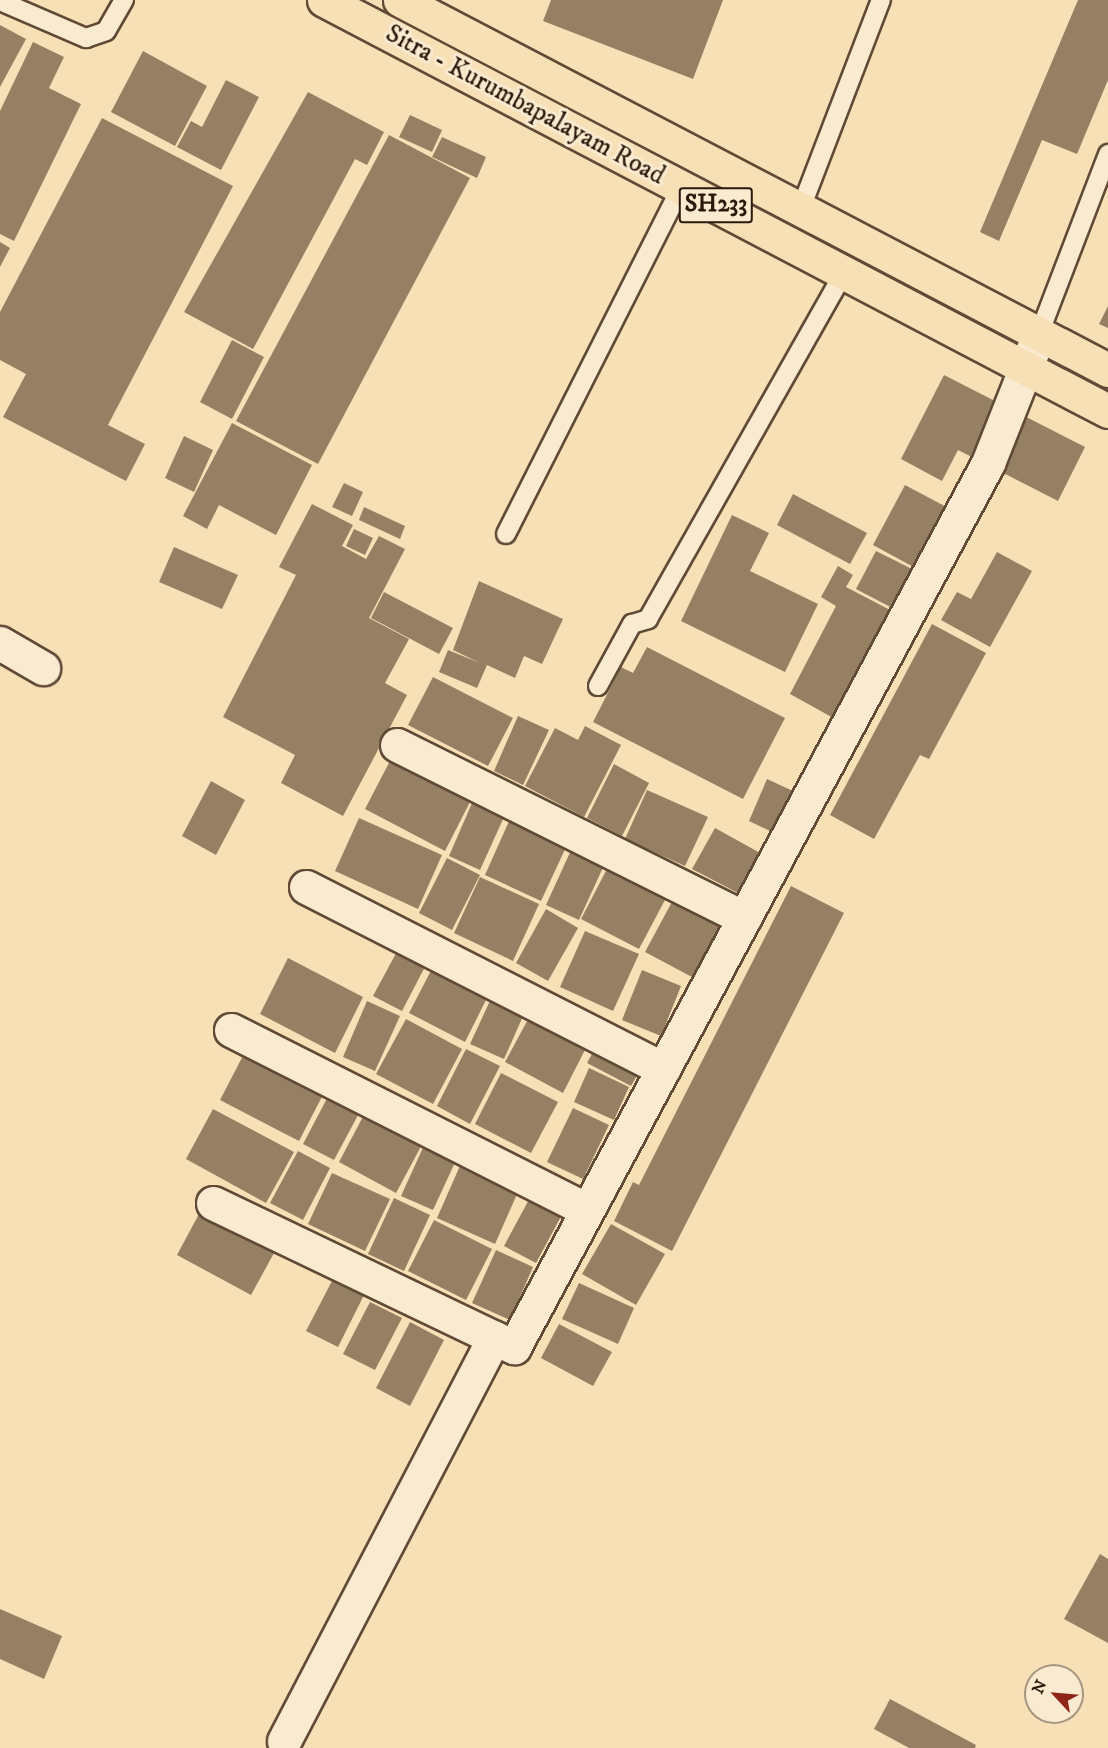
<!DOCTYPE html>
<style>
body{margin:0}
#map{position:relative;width:1108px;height:1748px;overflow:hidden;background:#f7dfb6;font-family:"IM FELL DW Pica",serif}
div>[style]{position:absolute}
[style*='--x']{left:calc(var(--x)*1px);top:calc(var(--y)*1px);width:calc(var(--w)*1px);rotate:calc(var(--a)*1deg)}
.building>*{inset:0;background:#968064}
.roads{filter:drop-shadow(2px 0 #604a36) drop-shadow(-2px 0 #604a36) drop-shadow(0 2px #604a36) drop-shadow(0 -2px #604a36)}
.lane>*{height:18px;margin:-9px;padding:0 9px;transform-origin:9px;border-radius:9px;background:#faead0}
.street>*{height:33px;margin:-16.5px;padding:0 16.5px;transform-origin:16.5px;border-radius:16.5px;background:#faead0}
.primary>*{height:33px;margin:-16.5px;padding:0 16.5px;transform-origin:16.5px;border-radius:16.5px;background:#f7dfb6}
span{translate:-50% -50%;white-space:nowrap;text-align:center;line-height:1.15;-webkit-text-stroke:6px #faead0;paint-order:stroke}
.shield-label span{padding:2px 4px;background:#faead0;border:2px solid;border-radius:4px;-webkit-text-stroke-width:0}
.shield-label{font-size:24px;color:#2d190b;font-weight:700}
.street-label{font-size:26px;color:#2d190b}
.north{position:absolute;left:1024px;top:1664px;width:60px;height:60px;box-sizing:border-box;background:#faead0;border:2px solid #a89681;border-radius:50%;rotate:296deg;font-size:16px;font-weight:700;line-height:24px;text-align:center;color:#2d190b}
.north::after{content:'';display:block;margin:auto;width:21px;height:27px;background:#8f2418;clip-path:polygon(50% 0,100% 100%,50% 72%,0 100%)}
</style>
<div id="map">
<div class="building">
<i style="clip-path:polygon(551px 0,723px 0,693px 79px,543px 21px)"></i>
<i style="clip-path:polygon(1078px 0,1108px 0,1108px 80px,1077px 154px,1042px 140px,999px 241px,980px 232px)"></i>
<i style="clip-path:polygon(0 25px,26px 39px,0 87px)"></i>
<i style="clip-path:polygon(33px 42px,64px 57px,49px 88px,81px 104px,14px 241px,0 234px,0 111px)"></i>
<i style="clip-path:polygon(143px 51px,207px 86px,175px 146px,111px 112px)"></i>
<i style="clip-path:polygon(226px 80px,259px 97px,221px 170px,177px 147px,191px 121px,202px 127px)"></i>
<i style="clip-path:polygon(308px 92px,384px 132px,367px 165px,355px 159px,253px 349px,184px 312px)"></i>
<i style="clip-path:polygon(410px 115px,442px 130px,432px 152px,399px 137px)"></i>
<i style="clip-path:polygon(102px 118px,233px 186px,108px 425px,145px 444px,126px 481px,3px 417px,26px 374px,0 360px,0 312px)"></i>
<i style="clip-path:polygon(389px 135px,470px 178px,318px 464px,236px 421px)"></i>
<i style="clip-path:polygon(442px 137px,486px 157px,477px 178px,432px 157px)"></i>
<i style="clip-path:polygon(0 242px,10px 248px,0 267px)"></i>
<i style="clip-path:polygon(1108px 306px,1108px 328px,1099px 324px)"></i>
<i style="clip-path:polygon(232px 340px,264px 357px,232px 419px,200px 402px)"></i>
<i style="clip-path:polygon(944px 375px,1085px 447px,1058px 501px,958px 450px,942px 481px,901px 459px)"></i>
<i style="clip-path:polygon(232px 423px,312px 465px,276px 535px,219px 505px,207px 529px,183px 516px)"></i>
<i style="clip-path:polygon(184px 436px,213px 450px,194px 492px,165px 478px)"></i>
<i style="clip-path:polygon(344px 483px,363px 492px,352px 516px,332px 507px)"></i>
<i style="clip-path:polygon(905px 485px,952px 510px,919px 570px,873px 545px)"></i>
<i style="clip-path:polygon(793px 494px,867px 533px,850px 564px,777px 525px)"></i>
<i style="clip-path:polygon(312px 504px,353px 525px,342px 546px,366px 559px,379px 536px,405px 549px,369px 618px,409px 639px,385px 683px,407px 695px,343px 816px,281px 783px,295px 755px,223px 717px,296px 575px,279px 567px)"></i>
<i style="clip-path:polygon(364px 507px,405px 526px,400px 539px,359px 520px)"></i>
<i style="clip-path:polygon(732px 515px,769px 533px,750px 571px,818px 604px,785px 672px,681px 621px)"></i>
<i style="clip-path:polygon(354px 529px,373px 538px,365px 555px,346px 546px)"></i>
<i style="clip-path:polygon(174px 547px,238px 575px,222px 609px,159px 582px)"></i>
<i style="clip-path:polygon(876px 551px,916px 571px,896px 610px,856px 589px)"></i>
<i style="clip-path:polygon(997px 552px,1032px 571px,990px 647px,941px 620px,957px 592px,971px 599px)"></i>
<i style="clip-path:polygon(838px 566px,853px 575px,846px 587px,894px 612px,837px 720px,790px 694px,836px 606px,821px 597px)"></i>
<i style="clip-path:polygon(479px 581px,563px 619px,542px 664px,524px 656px,515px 678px,487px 665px,477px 688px,439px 672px,448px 650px,480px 663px,453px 650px)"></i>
<i style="clip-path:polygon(384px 592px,453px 628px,439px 654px,371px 618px)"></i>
<i style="clip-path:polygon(932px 624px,986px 653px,929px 759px,920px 755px,874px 839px,830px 815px)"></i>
<i style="clip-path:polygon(647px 647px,785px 718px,743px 799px,593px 722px,621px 667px,633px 673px)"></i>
<i style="clip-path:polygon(433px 677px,513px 718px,488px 766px,408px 725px)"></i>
<i style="clip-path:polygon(518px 716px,549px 730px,523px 785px,494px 771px)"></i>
<i style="clip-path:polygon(585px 726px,621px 745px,584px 817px,525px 786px,555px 728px,578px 740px)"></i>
<i style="clip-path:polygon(391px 759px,471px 800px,445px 851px,365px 809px)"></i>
<i style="clip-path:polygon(614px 764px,649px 783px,622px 836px,587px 818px)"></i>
<i style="clip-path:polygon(767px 779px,793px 791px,774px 833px,749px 821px)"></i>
<i style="clip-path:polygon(211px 781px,245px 800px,216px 855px,182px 836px)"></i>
<i style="clip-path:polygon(647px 790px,708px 817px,685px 866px,625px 839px)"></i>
<i style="clip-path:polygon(472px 803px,504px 817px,480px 870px,449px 856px)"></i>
<i style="clip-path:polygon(359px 818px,442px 855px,418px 909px,335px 871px)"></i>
<i style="clip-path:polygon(510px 819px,567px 845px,541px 901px,485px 875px)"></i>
<i style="clip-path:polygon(715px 828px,762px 854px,740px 894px,692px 869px)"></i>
<i style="clip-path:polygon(572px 848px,605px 863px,579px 920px,546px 905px)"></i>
<i style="clip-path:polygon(447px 858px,480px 875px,452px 930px,419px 913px)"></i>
<i style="clip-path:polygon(608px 867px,666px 898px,639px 949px,581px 919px)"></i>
<i style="clip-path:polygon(480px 877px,539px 904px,513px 961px,454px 933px)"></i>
<i style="clip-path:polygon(791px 886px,844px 913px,672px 1251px,614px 1221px,633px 1182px,639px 1185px)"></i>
<i style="clip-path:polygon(673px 900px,720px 925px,692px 977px,645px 952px)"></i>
<i style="clip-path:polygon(546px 909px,578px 928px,548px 981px,516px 963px)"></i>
<i style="clip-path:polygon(585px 931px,639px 954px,613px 1011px,560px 987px)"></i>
<i style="clip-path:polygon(401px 944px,429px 959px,402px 1011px,373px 996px)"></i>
<i style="clip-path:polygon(288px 958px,363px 997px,335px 1053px,260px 1014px)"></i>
<i style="clip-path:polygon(436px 961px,491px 990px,465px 1042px,409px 1013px)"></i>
<i style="clip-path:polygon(642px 970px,681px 986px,661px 1036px,622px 1020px)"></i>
<i style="clip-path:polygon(495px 990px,528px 1005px,504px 1059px,470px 1044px)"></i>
<i style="clip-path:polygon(367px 1001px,400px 1016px,375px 1071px,343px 1057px)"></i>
<i style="clip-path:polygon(532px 1012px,589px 1042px,563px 1093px,505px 1062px)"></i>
<i style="clip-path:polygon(406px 1019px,462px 1049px,433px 1104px,376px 1074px)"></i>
<i style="clip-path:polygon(600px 1039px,644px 1063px,631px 1086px,587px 1063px)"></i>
<i style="clip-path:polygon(247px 1048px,326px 1089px,299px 1141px,220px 1100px)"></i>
<i style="clip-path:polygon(466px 1049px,500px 1066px,470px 1124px,437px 1106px)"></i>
<i style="clip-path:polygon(589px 1068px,629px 1087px,614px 1120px,574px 1102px)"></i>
<i style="clip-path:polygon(501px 1073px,558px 1102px,531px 1153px,475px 1124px)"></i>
<i style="clip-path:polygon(333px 1087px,364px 1104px,334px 1160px,303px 1144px)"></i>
<i style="clip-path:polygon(573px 1108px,609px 1125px,583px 1179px,547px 1162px)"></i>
<i style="clip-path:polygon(213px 1109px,294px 1152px,266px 1203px,186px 1159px)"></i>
<i style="clip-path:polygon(367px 1109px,425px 1139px,396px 1193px,339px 1162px)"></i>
<i style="clip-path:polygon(426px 1141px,458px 1156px,433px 1210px,401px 1196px)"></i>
<i style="clip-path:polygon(298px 1151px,330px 1168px,303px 1220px,270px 1203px)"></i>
<i style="clip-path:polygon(463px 1159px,521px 1185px,495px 1244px,437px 1218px)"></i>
<i style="clip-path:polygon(332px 1173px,390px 1199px,365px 1251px,308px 1224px)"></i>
<i style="clip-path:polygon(532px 1194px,564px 1211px,536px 1263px,504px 1246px)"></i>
<i style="clip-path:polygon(394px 1198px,430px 1215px,404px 1271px,368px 1254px)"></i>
<i style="clip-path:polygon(200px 1212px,274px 1253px,251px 1295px,177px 1255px)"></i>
<i style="clip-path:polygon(434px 1220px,492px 1249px,466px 1300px,408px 1271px)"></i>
<i style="clip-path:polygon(611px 1224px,665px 1254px,636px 1305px,582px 1274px)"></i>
<i style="clip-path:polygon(496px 1250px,533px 1267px,510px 1320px,472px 1303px)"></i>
<i style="clip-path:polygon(333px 1279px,364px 1295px,338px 1347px,306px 1331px)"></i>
<i style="clip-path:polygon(579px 1283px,634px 1308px,618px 1344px,562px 1319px)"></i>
<i style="clip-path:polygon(370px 1302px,402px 1318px,375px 1370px,343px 1354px)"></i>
<i style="clip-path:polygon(410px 1322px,444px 1340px,410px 1406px,376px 1388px)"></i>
<i style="clip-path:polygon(559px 1324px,612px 1352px,593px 1386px,541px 1358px)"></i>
<i style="clip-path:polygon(1100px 1554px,1108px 1559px,1108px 1643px,1064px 1619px)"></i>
<i style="clip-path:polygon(0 1609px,62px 1636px,44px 1679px,0 1659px)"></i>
<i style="clip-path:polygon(890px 1699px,976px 1745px,975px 1748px,909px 1748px,874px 1729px)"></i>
</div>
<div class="roads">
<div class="lane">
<i style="--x:0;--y:1;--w:94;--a:23.3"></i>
<i style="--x:86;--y:38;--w:21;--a:-19"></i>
<i style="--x:106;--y:31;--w:36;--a:-60"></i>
<i style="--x:801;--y:208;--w:223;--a:-69"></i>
<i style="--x:1039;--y:334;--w:193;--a:-69"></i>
<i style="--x:506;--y:534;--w:389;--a:-63.2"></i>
<i style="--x:598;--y:686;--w:71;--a:-61.3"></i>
<i style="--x:632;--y:624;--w:17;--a:-17"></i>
<i style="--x:648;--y:619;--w:399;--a:-60.5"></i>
</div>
<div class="street">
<i style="--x:0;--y:643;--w:50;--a:30.2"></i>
<i style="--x:397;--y:745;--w:388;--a:26.5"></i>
<i style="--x:306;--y:887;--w:401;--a:27"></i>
<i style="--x:231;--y:1030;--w:399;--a:26.8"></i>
<i style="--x:213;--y:1203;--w:334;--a:25.6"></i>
<i style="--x:514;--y:1347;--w:1003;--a:-61.8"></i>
<i style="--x:988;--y:463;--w:139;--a:-68.4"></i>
<i style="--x:284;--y:1741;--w:455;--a:-62.5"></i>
</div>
<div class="primary">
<i style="--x:324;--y:0;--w:885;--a:27.67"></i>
<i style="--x:400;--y:0;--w:799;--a:27.59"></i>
</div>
</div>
<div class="shield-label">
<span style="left:716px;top:205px">SH233</span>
</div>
<div class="street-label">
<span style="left:525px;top:105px;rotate:28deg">Sitra - Kurumbapalayam Road</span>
</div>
<div class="north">N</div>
</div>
